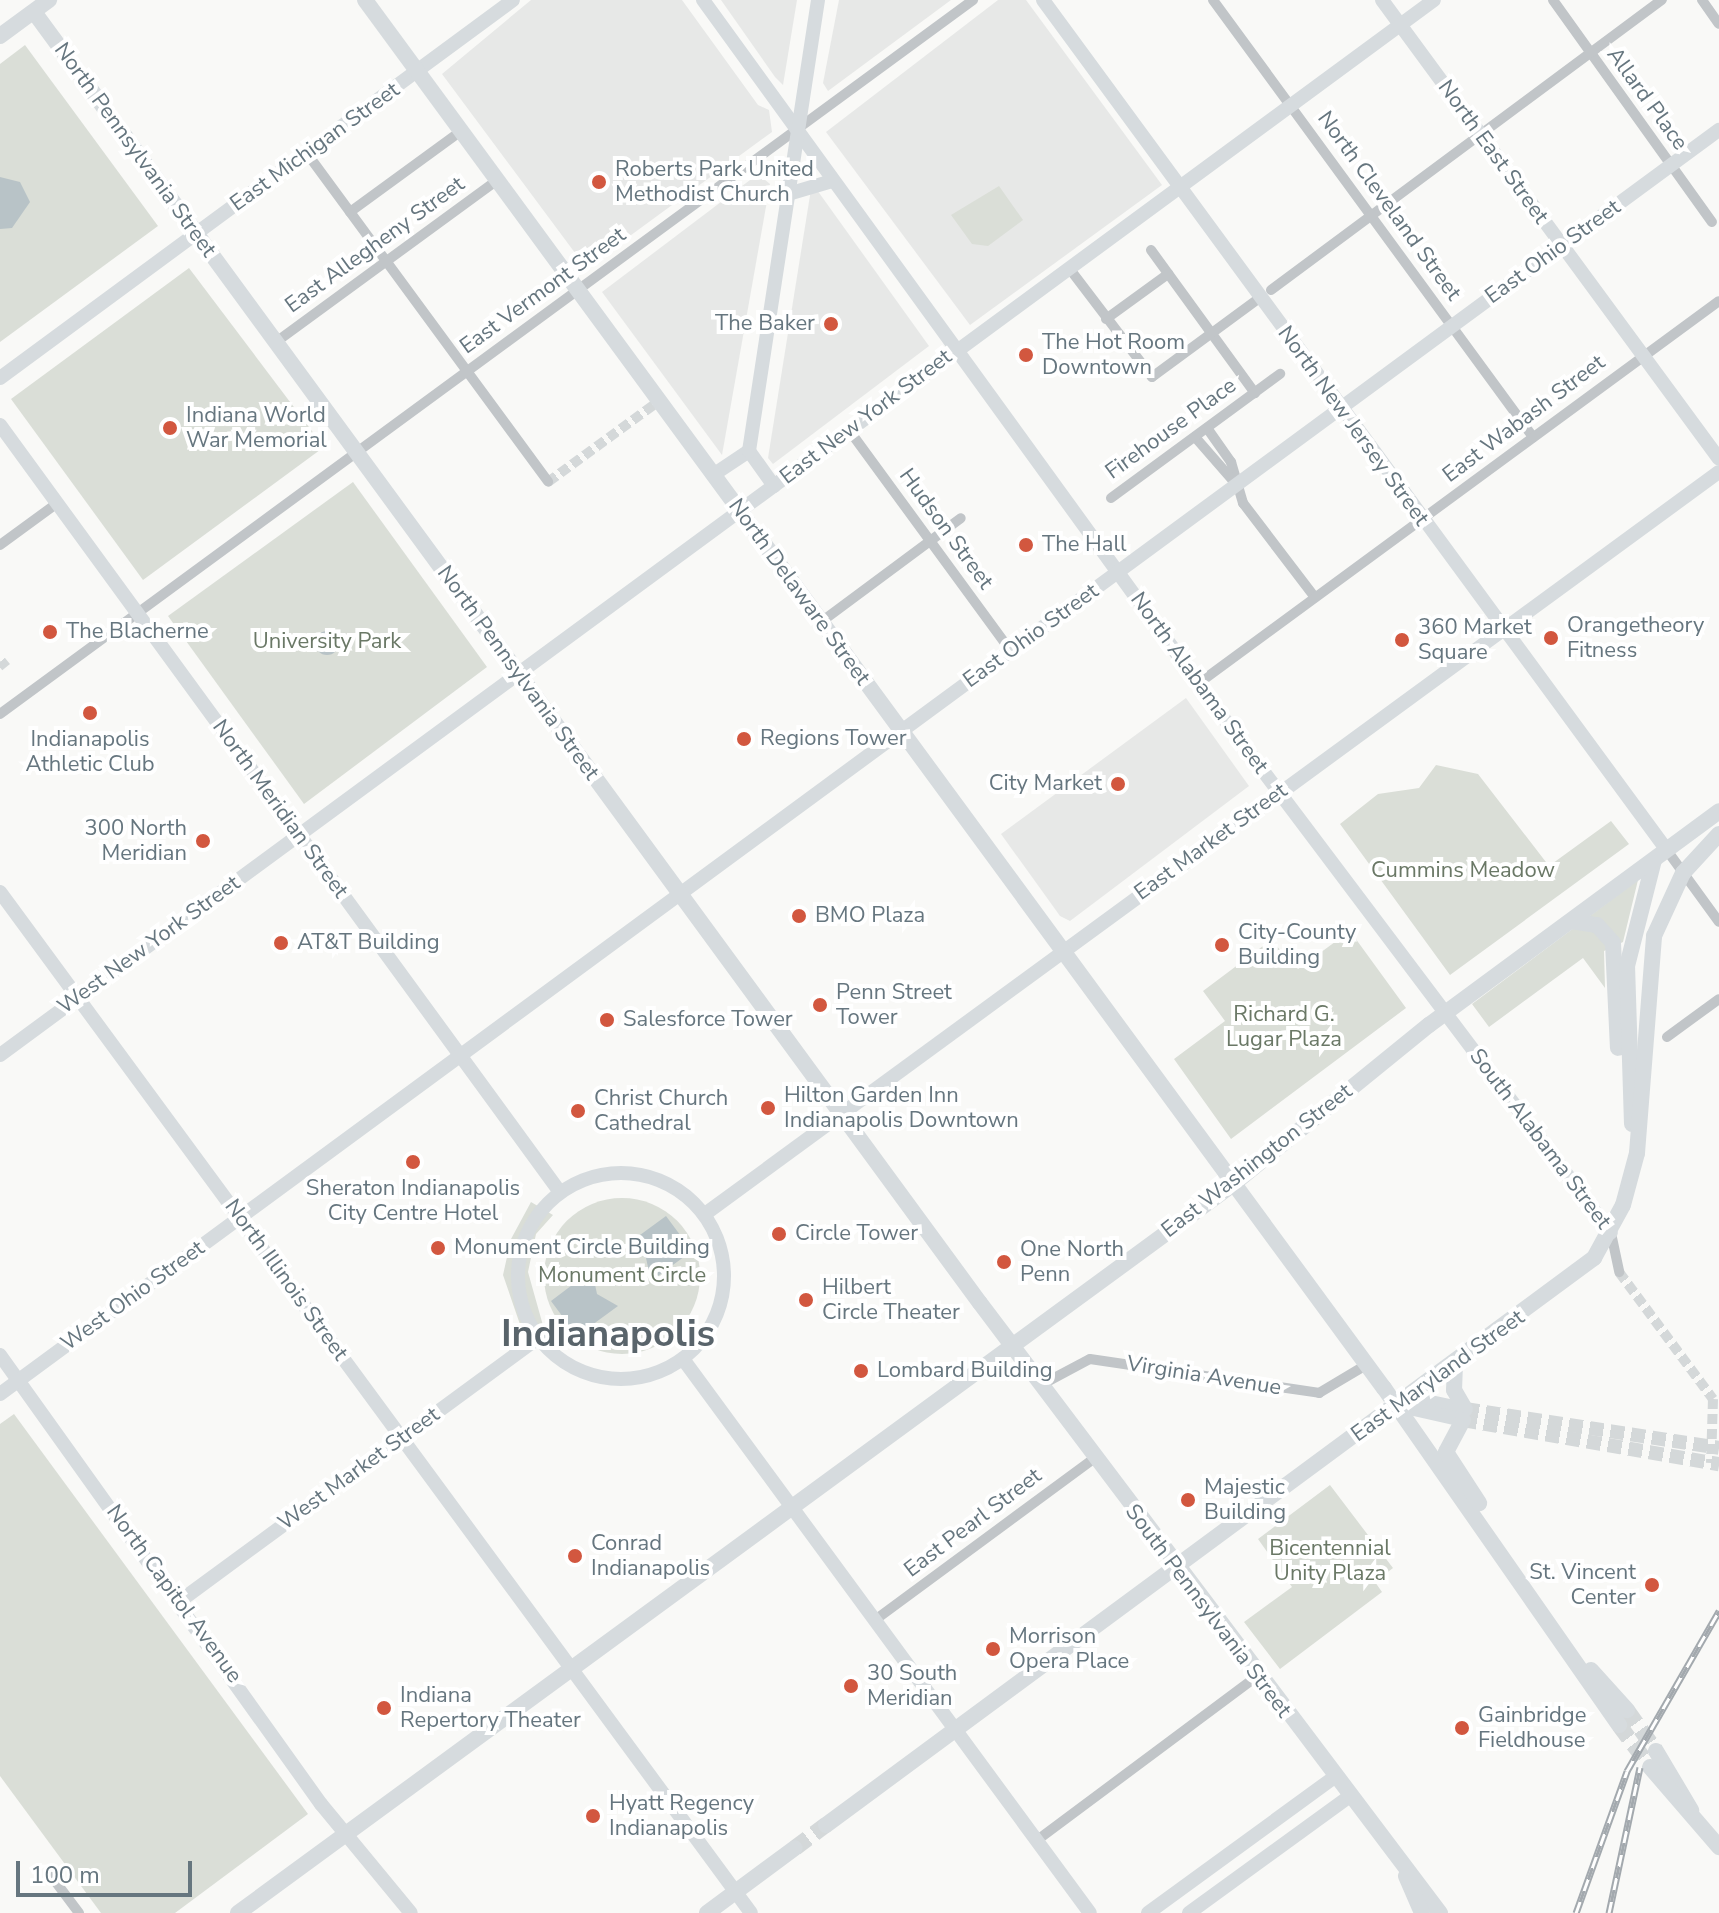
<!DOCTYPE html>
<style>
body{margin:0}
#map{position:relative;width:1719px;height:1913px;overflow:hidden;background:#f9f9f7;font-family:"Nunito Sans",sans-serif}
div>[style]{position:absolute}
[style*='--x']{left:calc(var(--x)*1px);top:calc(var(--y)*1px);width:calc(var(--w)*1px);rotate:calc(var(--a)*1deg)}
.built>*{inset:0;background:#e7e8e7}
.green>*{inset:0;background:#daded7}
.round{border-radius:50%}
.water>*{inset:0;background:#b8c3c7}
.street-tunnel>*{height:10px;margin-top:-5px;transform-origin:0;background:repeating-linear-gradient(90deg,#d4d8d9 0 10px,transparent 0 15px)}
.secondary-tunnel>*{height:14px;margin-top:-7px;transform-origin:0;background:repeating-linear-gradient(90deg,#d4d8d9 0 14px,transparent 0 21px)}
.primary-tunnel>*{height:16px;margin-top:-8px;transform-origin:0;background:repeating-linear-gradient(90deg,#d4d8d9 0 16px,transparent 0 24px)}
.street>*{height:10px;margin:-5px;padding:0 5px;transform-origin:5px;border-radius:5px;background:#c1c5c8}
.secondary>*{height:14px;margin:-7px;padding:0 7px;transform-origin:7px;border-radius:7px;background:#d6dbde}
.secondary>.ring{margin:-7px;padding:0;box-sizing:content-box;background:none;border:14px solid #d6dbde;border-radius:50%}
.primary>*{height:16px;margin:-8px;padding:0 8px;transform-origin:8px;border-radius:8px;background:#d6dbde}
.rail>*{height:7px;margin-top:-3.5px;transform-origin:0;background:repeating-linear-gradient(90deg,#fff 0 12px,#a3a9ae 0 24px);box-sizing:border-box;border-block:2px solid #a3a9ae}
.dots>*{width:22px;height:22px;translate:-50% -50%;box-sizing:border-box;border:4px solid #fff;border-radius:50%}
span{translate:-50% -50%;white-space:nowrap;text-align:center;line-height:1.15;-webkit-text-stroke:8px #fff;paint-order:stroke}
.street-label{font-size:22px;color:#66767f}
.poi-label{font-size:22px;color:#66767f}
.left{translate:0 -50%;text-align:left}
.right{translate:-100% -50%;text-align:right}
.park-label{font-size:22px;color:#6a7866}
.town-label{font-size:38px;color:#59646b;font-weight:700}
.scale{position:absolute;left:16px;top:1861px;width:176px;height:36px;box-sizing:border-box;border:4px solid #66767f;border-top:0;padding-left:10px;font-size:24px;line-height:28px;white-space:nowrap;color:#66767f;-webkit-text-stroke:6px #fff;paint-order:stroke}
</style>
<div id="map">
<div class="built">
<i style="clip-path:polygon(531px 0,682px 0,758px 105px,769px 110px,772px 132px,597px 260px,581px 261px,442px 74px)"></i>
<i style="clip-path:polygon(721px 0,797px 0,783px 85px,775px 77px)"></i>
<i style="clip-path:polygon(839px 0,951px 0,828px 91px,823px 83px)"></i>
<i style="clip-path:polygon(998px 0,1026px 0,1162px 185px,970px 325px,826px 132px)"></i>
<i style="clip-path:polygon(764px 179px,770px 184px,722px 455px,602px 292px,750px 180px)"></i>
<i style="clip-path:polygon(812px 183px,929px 346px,773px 464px,768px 458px)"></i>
<i style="clip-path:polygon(1186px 698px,1249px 786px,1070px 921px,1060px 916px,1001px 834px)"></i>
</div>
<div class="green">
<i style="clip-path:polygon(25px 45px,158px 226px,0 342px,0 64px)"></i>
<i style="clip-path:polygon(999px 186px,1023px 220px,988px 246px,972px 244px,951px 215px)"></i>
<i style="clip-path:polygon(189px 268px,324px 447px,143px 580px,11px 399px)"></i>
<i style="clip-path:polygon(353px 482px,487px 667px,304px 804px,168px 616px)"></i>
<i style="clip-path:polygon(1436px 765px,1478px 774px,1549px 866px,1611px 821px,1629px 844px,1450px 975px,1340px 824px,1378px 794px,1419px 788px)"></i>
<i style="clip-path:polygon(1638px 880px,1623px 942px,1604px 951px,1605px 988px,1583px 958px,1489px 1027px,1472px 1004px)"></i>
<i style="clip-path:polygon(1350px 931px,1406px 1008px,1231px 1139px,1174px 1059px,1225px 1021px,1203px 991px,1271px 940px,1298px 969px)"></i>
<i class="round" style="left:544px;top:1198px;width:156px;height:156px"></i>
<i style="clip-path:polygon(531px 1202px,553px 1215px,536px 1234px,528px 1272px,544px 1329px,525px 1339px,503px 1275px,511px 1239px)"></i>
<i style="clip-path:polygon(14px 1414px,308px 1814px,175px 1913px,101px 1913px,0 1776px,0 1424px)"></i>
<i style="clip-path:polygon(1330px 1485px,1393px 1568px,1375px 1582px,1382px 1592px,1280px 1669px,1244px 1622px,1292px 1587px,1258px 1539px)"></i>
</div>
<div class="water">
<i style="clip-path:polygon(0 177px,20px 182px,30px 202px,12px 228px,0 229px)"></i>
<i class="round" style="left:315px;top:631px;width:24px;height:24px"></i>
<i style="clip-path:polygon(666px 1216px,692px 1251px,651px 1281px,646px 1258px,625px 1246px)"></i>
<i style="clip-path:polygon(592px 1270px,597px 1294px,618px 1306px,577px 1336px,551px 1301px)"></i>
</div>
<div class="street-tunnel">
<i style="--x:548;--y:482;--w:137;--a:-36.1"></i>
<i style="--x:1;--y:661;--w:8;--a:50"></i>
<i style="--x:1619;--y:1272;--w:158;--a:53.5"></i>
<i style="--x:1713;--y:1399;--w:64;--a:91.8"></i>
</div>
<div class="secondary-tunnel">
<i style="--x:1465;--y:1409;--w:257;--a:8.7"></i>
<i style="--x:1463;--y:1420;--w:260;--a:9.8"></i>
</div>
<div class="primary-tunnel">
<i style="--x:1627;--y:1710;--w:50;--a:54.7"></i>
<i style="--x:1619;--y:1725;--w:52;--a:53.6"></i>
<i style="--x:795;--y:1848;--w:39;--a:-37"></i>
</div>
<div class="street">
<i style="--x:1213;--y:0;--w:542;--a:53.79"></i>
<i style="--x:1553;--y:0;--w:273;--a:54.4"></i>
<i style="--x:1702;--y:0;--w:29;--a:55"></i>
<i style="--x:306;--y:152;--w:409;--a:53.7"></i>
<i style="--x:350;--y:212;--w:137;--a:-36.1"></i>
<i style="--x:1151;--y:250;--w:177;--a:54"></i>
<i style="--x:1069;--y:268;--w:137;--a:52.7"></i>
<i style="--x:1152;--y:377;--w:135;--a:-36.3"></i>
<i style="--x:1271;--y:290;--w:487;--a:-36.6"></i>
<i style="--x:1106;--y:319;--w:77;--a:-36"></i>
<i style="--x:276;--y:342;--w:274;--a:-36.2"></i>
<i style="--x:1207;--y:428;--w:42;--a:54.8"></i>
<i style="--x:1231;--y:462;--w:43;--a:73.7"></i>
<i style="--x:1243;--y:503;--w:116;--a:52.7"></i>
<i style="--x:849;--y:430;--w:274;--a:53.8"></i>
<i style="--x:1195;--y:437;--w:62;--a:48.9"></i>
<i style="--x:1111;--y:498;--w:210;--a:-36.3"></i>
<i style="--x:0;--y:545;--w:69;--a:-36.2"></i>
<i style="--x:821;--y:622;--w:174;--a:-36.6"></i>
<i style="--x:1199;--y:683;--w:645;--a:-36.3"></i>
<i style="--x:0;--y:714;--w:1207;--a:-36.27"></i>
<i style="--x:1666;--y:849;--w:90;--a:54"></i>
<i style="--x:1667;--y:1037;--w:64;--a:-36.2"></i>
<i style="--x:1611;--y:1233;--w:40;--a:78"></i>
<i style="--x:1041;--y:1385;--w:55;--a:-28"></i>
<i style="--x:1090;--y:1359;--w:232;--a:8.4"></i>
<i style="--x:1319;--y:1393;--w:55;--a:-30.8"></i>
<i style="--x:875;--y:1620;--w:273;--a:-36.4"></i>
<i style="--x:1036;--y:1841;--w:276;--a:-36.7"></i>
<i style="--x:52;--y:1877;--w:45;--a:53.1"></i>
</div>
<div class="secondary">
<i style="--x:703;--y:0;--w:903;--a:54.06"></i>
<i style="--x:1233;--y:731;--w:628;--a:53.02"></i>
<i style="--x:1043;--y:0;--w:1053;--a:53.73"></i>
<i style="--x:1382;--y:0;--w:569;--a:53.71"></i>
<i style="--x:788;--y:194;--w:46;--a:-16.5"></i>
<i style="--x:0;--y:378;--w:637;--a:-36.38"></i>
<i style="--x:0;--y:425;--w:950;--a:53.87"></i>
<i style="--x:713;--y:475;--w:43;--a:-33.7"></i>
<i style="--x:774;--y:486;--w:43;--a:-125.5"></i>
<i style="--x:749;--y:451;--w:456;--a:-81.3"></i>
<i style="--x:0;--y:892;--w:1267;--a:53.66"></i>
<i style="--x:0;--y:1055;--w:1780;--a:-36.34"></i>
<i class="ring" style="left:518px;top:1173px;width:192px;height:192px"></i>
<i style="--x:705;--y:1214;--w:1256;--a:-36.2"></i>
<i style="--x:0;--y:1355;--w:552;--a:54.44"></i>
<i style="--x:321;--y:1804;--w:141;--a:50.5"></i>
<i style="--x:683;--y:1359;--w:687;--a:53.7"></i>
<i style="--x:0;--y:1394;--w:2134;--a:-36.33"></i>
<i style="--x:1396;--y:1406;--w:30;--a:-9"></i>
<i style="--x:1426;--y:1401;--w:40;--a:12"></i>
<i style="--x:1405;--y:1407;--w:59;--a:12.6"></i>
<i style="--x:180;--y:1601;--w:444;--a:-36.3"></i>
<i style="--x:1148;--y:1913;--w:229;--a:-36.1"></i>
<i style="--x:1189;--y:1913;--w:195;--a:-36"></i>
</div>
<div class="primary">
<i style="--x:365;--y:0;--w:1722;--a:53.72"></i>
<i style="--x:1384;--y:1388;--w:411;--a:55.1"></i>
<i style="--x:34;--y:12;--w:1600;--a:53.77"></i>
<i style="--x:980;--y:1303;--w:764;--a:52.98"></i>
<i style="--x:0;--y:36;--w:61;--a:-36.3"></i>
<i style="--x:1571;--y:921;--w:26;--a:9"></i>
<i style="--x:1597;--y:925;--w:24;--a:48"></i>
<i style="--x:1613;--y:943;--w:105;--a:87.3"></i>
<i style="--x:1632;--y:1124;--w:158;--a:-91.8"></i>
<i style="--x:1627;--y:966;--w:109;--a:-75.7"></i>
<i style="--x:1455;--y:1363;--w:27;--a:92"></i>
<i style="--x:1454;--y:1390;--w:22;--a:60"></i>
<i style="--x:1463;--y:1420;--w:36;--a:118"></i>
<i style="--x:1446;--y:1452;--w:61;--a:57.1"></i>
<i style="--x:1591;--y:1670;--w:54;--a:48"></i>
<i style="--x:1656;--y:1751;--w:69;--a:59.3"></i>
<i style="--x:1650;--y:1767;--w:106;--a:49.2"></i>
<i style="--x:826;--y:1825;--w:955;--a:-36.44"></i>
<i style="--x:1594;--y:1258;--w:60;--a:-61.3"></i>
<i style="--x:1623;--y:1205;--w:54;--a:-74.9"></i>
<i style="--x:1637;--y:1153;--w:218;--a:-85.5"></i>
<i style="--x:1654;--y:936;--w:69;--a:-65.3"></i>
<i style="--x:1683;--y:873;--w:53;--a:-47.3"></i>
<i style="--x:1406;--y:1876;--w:40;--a:66.6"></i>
<i style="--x:238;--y:1913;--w:1232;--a:-36.22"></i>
<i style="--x:1232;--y:1185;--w:254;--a:-39.1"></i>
<i style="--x:1429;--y:1025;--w:360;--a:-36.4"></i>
<i style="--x:707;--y:1913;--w:109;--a:-36.5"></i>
</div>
<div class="rail">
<i style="--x:1576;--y:1913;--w:151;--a:-70.2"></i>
<i style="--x:1627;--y:1771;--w:185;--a:-60.1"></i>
<i style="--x:1609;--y:1913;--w:149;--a:-78"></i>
</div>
<div class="dots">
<i style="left:599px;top:182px;background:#d2573f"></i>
<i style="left:831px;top:324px;background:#d2573f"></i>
<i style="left:1026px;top:355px;background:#d2573f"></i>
<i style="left:170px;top:428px;background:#d2573f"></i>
<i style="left:1026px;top:545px;background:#d2573f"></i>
<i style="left:50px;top:632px;background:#d2573f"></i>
<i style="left:1551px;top:638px;background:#d2573f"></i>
<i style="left:1402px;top:640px;background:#d2573f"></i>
<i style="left:90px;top:713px;background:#d2573f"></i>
<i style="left:744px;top:739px;background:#d2573f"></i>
<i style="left:1118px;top:784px;background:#d2573f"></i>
<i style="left:203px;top:841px;background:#d2573f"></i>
<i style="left:799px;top:916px;background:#d2573f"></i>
<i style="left:281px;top:943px;background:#d2573f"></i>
<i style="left:1222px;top:945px;background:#d2573f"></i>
<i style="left:820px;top:1005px;background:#d2573f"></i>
<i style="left:607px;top:1020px;background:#d2573f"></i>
<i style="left:768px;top:1108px;background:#d2573f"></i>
<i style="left:578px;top:1111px;background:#d2573f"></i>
<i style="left:413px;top:1162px;background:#d2573f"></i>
<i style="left:779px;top:1234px;background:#d2573f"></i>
<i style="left:438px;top:1248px;background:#d2573f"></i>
<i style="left:1004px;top:1262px;background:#d2573f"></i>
<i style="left:806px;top:1300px;background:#d2573f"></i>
<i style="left:861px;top:1371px;background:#d2573f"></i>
<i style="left:1188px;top:1500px;background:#d2573f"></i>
<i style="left:575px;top:1556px;background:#d2573f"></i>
<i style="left:1652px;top:1585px;background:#d2573f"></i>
<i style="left:993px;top:1649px;background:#d2573f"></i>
<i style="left:851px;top:1686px;background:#d2573f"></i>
<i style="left:384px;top:1708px;background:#d2573f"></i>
<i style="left:1462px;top:1728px;background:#d2573f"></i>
<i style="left:593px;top:1816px;background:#d2573f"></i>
</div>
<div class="street-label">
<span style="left:1647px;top:99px;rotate:54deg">Allard Place</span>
<span style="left:315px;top:147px;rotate:-36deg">East Michigan Street</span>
<span style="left:135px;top:150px;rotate:54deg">North Pennsylvania Street</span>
<span style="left:1493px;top:152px;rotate:54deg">North East Street</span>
<span style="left:1389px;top:206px;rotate:54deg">North Cleveland Street</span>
<span style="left:375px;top:245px;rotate:-36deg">East Allegheny Street</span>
<span style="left:1553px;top:252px;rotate:-36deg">East Ohio Street</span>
<span style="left:543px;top:291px;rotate:-36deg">East Vermont Street</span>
<span style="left:866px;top:417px;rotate:-37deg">East New York Street</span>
<span style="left:1524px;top:419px;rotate:-37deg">East Wabash Street</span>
<span style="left:1353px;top:426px;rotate:54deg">North New Jersey Street</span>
<span style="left:1171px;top:429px;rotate:-36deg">Firehouse Place</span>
<span style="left:946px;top:529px;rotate:54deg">Hudson Street</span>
<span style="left:799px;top:592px;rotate:54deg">North Delaware Street</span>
<span style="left:1031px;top:636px;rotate:-36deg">East Ohio Street</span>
<span style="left:518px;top:673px;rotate:54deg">North Pennsylvania Street</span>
<span style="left:1199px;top:683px;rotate:54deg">North Alabama Street</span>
<span style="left:280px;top:809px;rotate:54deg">North Meridian Street</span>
<span style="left:1211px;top:842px;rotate:-36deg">East Market Street</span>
<span style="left:149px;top:945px;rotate:-36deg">West New York Street</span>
<span style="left:1540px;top:1139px;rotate:53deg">South Alabama Street</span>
<span style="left:1257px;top:1161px;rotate:-38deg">East Washington Street</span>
<span style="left:286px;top:1280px;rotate:54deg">North Illinois Street</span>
<span style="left:133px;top:1296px;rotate:-36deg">West Ohio Street</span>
<span style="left:1204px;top:1376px;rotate:9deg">Virginia Avenue</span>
<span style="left:1438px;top:1376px;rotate:-36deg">East Maryland Street</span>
<span style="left:359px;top:1469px;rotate:-36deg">West Market Street</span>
<span style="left:973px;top:1523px;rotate:-37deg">East Pearl Street</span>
<span style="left:174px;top:1594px;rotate:54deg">North Capitol Avenue</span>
<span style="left:1208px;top:1611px;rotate:53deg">South Pennsylvania Street</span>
</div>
<div class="poi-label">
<span class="left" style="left:615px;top:182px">Roberts Park United<br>Methodist Church</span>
<span class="right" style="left:815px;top:324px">The Baker</span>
<span class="left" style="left:1042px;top:355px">The Hot Room<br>Downtown</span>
<span class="left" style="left:186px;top:428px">Indiana World<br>War Memorial</span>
<span class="left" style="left:1042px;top:545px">The Hall</span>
<span class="left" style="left:1567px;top:638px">Orangetheory<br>Fitness</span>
<span class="left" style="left:1418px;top:640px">360 Market<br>Square</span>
<span class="left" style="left:66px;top:632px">The Blacherne</span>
<span style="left:90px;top:752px">Indianapolis<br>Athletic Club</span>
<span class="left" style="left:760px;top:739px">Regions Tower</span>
<span class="right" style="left:1102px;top:784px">City Market</span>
<span class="right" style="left:187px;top:841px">300 North<br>Meridian</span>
<span class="left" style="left:815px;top:916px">BMO Plaza</span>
<span class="left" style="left:1238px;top:945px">City-County<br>Building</span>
<span class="left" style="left:297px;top:943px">AT&amp;T Building</span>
<span class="left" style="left:836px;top:1005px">Penn Street<br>Tower</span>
<span class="left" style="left:623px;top:1020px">Salesforce Tower</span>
<span class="left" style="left:784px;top:1108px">Hilton Garden Inn<br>Indianapolis Downtown</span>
<span class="left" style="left:594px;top:1111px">Christ Church<br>Cathedral</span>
<span style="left:413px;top:1201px">Sheraton Indianapolis<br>City Centre Hotel</span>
<span class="left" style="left:795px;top:1234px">Circle Tower</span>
<span class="left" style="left:454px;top:1248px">Monument Circle Building</span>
<span class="left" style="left:1020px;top:1262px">One North<br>Penn</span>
<span class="left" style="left:822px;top:1300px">Hilbert<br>Circle Theater</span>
<span class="left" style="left:877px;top:1371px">Lombard Building</span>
<span class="left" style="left:1204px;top:1500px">Majestic<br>Building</span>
<span class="left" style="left:591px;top:1556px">Conrad<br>Indianapolis</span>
<span class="right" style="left:1636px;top:1585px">St. Vincent<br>Center</span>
<span class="left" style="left:1009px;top:1649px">Morrison<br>Opera Place</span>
<span class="left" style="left:867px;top:1686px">30 South<br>Meridian</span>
<span class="left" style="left:400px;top:1708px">Indiana<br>Repertory Theater</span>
<span class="left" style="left:1478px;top:1728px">Gainbridge<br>Fieldhouse</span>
<span class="left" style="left:609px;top:1816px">Hyatt Regency<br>Indianapolis</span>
</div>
<div class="park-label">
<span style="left:327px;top:642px">University Park</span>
<span style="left:1463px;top:871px">Cummins Meadow</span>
<span style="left:1284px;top:1027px">Richard G.<br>Lugar Plaza</span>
<span style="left:622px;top:1276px">Monument Circle</span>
<span style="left:1330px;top:1561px">Bicentennial<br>Unity Plaza</span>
</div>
<div class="town-label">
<span style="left:608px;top:1334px">Indianapolis</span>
</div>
<div class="scale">100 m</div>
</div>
